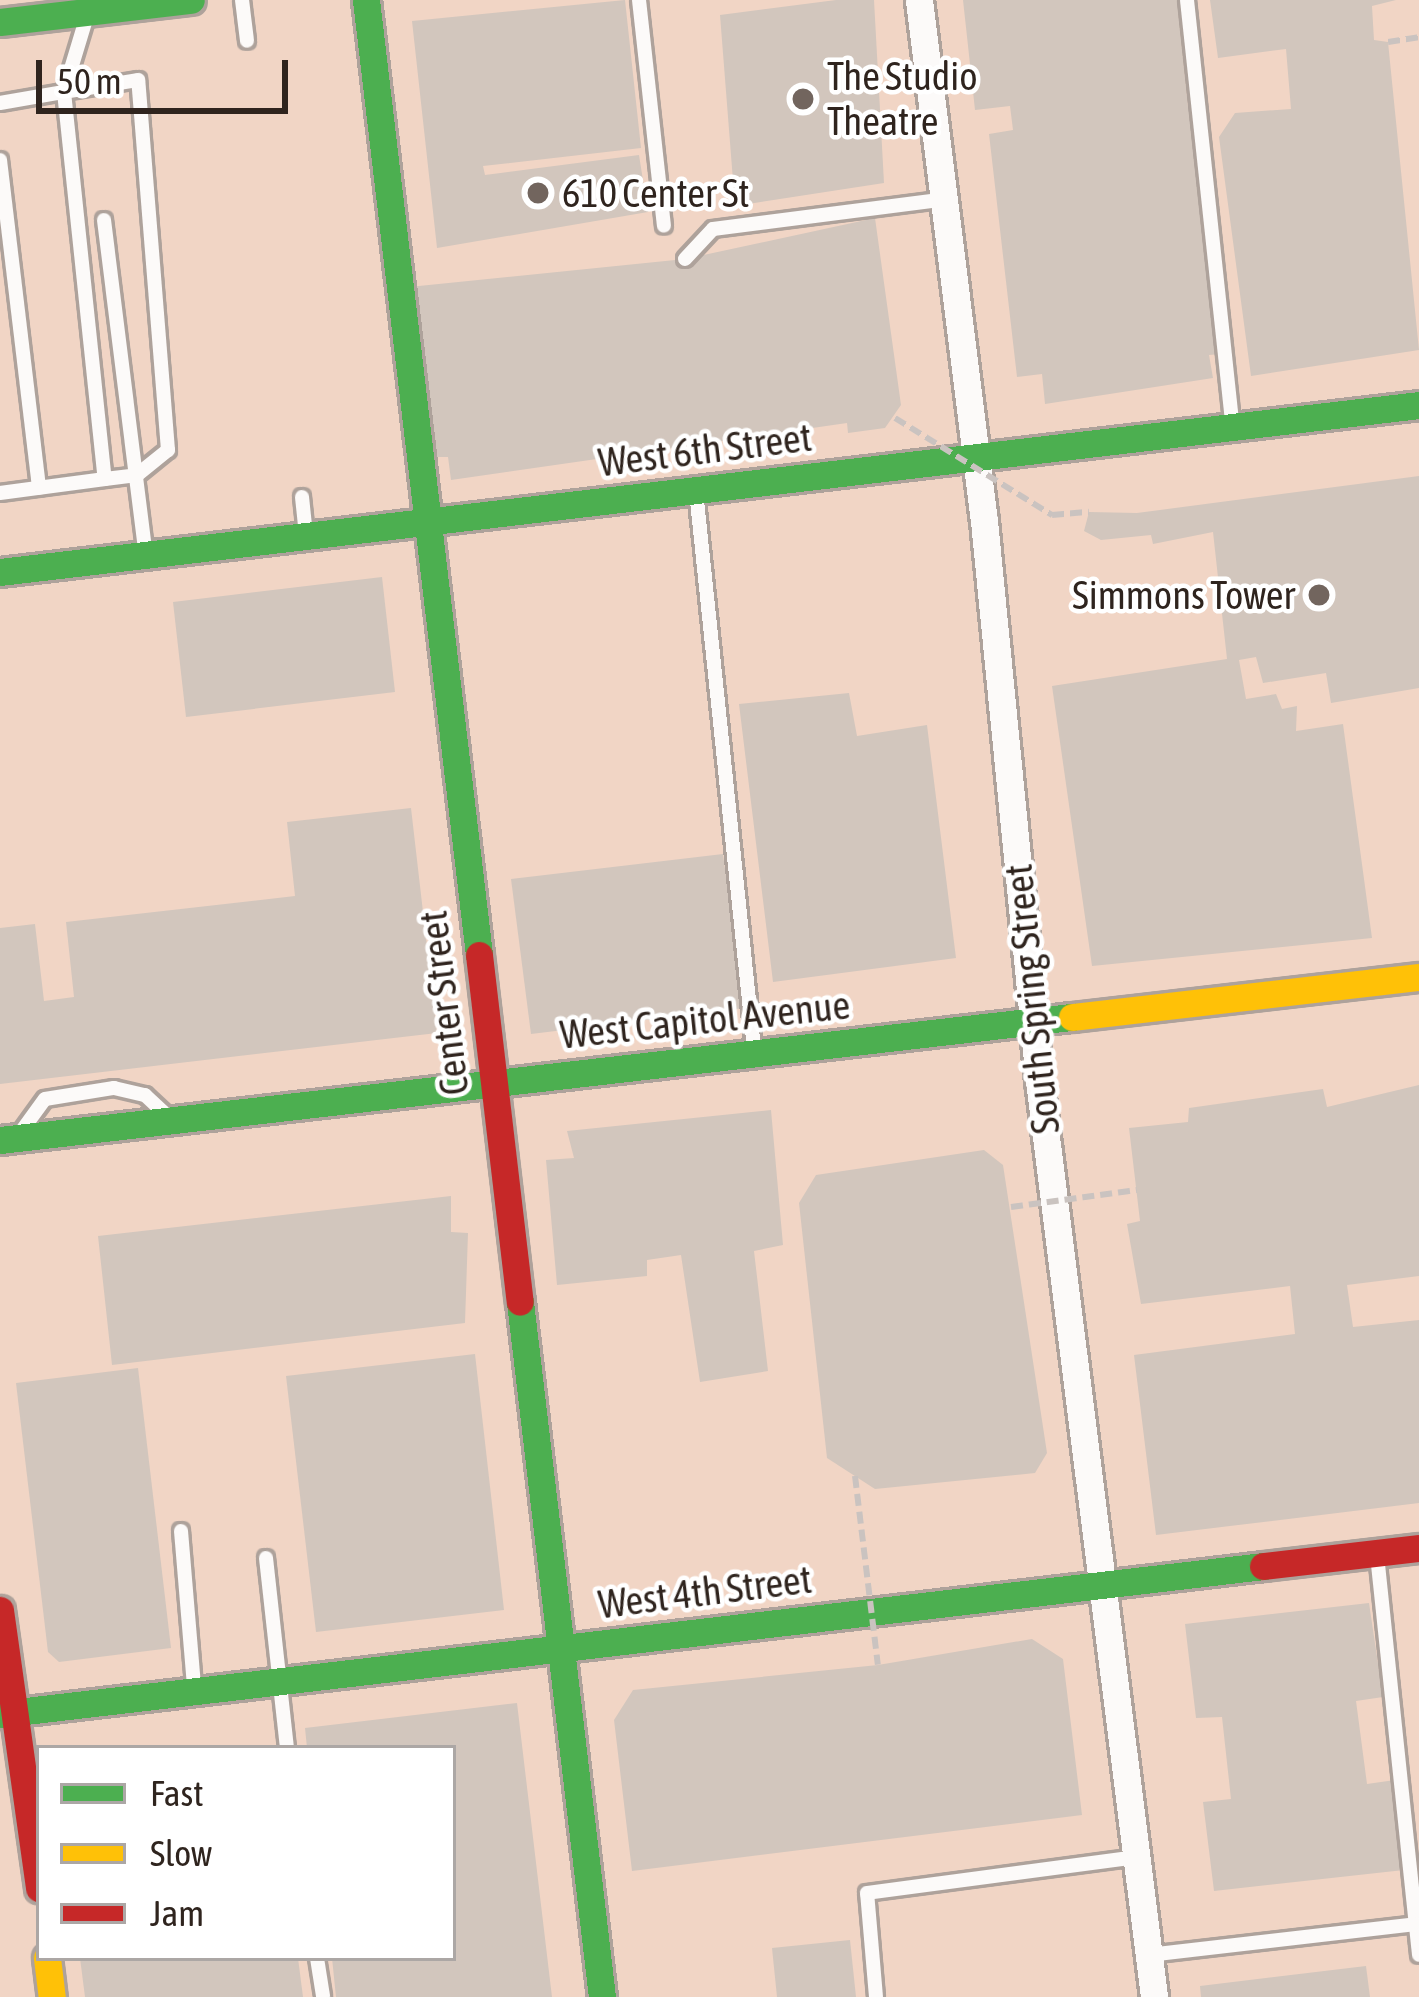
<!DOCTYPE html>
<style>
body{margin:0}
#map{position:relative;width:1419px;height:1997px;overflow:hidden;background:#eeded4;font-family:"Asap Condensed",sans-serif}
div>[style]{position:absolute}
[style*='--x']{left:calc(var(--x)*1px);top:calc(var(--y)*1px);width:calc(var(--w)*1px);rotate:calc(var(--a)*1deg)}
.built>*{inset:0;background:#f1d5c5}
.building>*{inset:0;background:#d2c6bd}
.path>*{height:6px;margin-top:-3px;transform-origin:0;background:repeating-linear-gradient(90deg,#cac3c0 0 12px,transparent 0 18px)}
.roads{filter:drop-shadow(3px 0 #aea29b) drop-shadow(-3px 0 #aea29b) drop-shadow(0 3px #aea29b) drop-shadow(0 -3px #aea29b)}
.lane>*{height:14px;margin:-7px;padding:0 7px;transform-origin:7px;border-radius:7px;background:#fcfaf9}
.street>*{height:27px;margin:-13.5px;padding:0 13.5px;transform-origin:13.5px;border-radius:13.5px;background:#fcfaf9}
.fast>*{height:27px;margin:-13.5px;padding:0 13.5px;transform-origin:13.5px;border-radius:13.5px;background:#4caf50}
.slow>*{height:27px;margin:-13.5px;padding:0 13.5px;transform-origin:13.5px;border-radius:13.5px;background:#ffc107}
.jam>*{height:27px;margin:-13.5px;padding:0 13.5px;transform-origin:13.5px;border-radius:13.5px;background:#c62828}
.path-bridge>*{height:6px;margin-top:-3px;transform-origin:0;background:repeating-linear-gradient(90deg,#cac3c0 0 12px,transparent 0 18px)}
.dots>*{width:33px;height:33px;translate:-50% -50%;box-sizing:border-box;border:6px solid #fff;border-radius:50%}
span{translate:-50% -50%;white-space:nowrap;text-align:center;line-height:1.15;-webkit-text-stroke:9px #fff;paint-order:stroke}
.poi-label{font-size:39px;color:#2f241e}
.left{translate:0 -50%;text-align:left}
.right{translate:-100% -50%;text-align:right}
.street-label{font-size:39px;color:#2f241e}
.legend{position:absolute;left:36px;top:1745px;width:420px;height:216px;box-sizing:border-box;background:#fff;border:3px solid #aca7a5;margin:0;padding:15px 21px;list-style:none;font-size:36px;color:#2f241e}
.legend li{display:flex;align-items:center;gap:24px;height:60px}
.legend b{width:60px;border:3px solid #aca7a5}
.scale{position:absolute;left:36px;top:60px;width:252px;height:54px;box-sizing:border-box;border:6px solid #2f241e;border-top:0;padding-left:15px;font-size:36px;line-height:42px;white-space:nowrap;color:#2f241e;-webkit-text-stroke:9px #fff;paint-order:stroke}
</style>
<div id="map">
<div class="built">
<i style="clip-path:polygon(evenodd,0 0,1419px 0,1419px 1997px,0 1997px,0 0,39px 1748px,453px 1748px,453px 1958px,39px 1958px,39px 1748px)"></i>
</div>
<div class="building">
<i style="clip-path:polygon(625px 0,641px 148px,483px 166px,485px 175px,639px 155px,648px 212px,437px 248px,412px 21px)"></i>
<i style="clip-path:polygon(836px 0,874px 0,884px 183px,735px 206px,720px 15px)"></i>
<i style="clip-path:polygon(963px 0,1177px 0,1188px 107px,1206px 105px,1233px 353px,1209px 355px,1213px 378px,1045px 404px,1042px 374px,1017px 377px,989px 134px,1013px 130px,1010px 106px,975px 110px)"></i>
<i style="clip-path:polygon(1210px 0,1396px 0,1372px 6px,1374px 40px,1388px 42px,1419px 350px,1251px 376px,1219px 137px,1235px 113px,1291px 109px,1286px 49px,1218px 58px)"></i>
<i style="clip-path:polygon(875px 218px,901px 405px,885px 428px,848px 433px,847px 423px,451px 480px,448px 457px,435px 457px,409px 287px,685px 259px)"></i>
<i style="clip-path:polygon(1419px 476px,1419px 688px,1331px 703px,1326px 673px,1263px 683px,1256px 657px,1239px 660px,1246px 699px,1276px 694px,1282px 709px,1297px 706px,1296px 731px,1343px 724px,1372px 938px,1092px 966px,1052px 686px,1227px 659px,1213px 532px,1153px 544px,1151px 535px,1101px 540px,1084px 531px,1089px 512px,1137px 513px)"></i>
<i style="clip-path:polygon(382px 577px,395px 692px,186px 717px,173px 602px)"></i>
<i style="clip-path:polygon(849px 693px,857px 736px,927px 725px,956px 958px,773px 982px,739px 704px)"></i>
<i style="clip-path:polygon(411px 808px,437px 1033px,0 1084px,0 928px,35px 924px,44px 1001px,74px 997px,66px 922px,295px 896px,287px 822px)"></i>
<i style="clip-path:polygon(723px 854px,744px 1008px,531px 1034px,511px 879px)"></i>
<i style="clip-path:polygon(1419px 1085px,1419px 1276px,1347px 1285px,1353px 1327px,1419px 1320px,1419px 1503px,1156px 1535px,1134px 1355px,1295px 1334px,1290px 1286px,1141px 1304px,1127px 1224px,1140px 1221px,1129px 1128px,1188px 1122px,1189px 1108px,1323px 1089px,1327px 1107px)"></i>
<i style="clip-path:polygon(771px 1110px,783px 1245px,754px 1251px,768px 1371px,700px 1382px,681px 1255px,647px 1260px,647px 1276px,557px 1285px,546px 1160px,574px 1158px,567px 1131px)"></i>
<i style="clip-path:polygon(984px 1150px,1003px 1165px,1047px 1453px,1035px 1473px,875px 1489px,827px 1458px,799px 1203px,816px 1175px)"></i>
<i style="clip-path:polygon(451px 1196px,451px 1232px,468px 1233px,465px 1323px,112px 1365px,98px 1236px)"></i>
<i style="clip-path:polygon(475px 1354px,504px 1610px,316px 1632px,286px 1376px)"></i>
<i style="clip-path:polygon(138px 1368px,171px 1648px,59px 1662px,48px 1652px,16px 1383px)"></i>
<i style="clip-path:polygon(1369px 1603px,1383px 1697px,1356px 1701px,1367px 1784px,1395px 1780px,1404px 1870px,1214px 1891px,1203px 1802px,1231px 1799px,1222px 1717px,1196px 1718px,1185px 1624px)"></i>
<i style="clip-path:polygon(1032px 1639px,1063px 1659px,1082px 1815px,632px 1871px,614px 1720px,633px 1690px,878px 1665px)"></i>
<i style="clip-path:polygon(517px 1703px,552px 1997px,336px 1997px,332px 1958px,453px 1958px,453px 1748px,307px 1748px,305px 1728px)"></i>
<i style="clip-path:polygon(850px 1940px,856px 1997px,777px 1997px,772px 1948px)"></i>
<i style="clip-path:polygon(80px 1958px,298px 1958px,303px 1997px,85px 1997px)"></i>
<i style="clip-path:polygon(1366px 1966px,1370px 1997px,1201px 1997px,1200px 1986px)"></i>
</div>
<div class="path">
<i style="--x:1388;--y:42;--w:31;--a:-9"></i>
</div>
<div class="roads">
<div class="lane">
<i style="--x:242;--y:0;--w:41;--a:83"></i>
<i style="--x:639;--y:0;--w:227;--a:83.7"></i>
<i style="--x:1187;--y:0;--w:425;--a:83.9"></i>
<i style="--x:0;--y:103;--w:65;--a:-9.8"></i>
<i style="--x:64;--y:92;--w:79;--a:-73.2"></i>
<i style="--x:0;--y:160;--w:330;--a:83.2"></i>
<i style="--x:104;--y:220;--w:333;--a:82.9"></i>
<i style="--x:685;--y:259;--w:41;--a:-47"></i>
<i style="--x:713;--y:229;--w:228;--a:-7.3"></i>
<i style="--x:696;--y:491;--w:560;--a:84.06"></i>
<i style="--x:0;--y:493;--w:106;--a:-7.6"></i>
<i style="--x:105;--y:479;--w:32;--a:-7"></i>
<i style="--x:137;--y:475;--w:40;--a:-39"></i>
<i style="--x:168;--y:450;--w:371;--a:-94.6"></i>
<i style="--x:138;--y:80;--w:75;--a:170.8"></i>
<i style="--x:64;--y:92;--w:389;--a:84"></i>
<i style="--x:302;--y:497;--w:36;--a:84"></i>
<i style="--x:23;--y:1129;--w:37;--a:-54"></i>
<i style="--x:45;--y:1099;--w:70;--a:-9.1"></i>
<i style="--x:114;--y:1088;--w:32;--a:13"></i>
<i style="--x:145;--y:1095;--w:25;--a:43"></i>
<i style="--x:181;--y:1531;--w:155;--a:85.2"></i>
<i style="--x:1377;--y:1555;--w:402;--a:84"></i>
<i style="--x:266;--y:1558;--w:191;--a:83.7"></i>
<i style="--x:1149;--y:1955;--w:268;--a:-6.6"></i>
<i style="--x:317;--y:1958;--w:39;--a:81"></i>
<i style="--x:876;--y:1997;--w:104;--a:-94.9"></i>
<i style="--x:867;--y:1893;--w:271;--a:-7.6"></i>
</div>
<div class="street">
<i style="--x:919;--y:0;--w:525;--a:82.89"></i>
<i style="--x:984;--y:521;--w:563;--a:84.39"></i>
<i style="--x:1039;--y:1081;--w:923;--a:82.84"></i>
</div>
<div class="fast">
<i style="--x:366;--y:0;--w:962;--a:83.25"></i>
<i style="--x:0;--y:22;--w:192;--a:-6.6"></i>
<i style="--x:0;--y:572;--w:1429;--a:-6.71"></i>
<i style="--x:0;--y:1140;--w:1079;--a:-6.55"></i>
<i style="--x:520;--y:1302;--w:700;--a:83.27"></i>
<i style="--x:0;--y:1714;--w:1272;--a:-6.68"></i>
</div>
<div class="slow">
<i style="--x:1072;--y:1017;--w:349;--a:-6.6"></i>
<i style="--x:47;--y:1958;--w:39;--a:83"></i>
</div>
<div class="jam">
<i style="--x:479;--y:955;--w:349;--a:83.3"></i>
<i style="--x:1263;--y:1566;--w:157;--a:-6.6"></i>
<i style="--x:0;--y:1610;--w:281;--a:82"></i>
</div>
</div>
<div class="path-bridge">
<i style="--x:895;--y:418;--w:185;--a:31.7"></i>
<i style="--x:1052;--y:515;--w:37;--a:-5"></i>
<i style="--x:1011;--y:1207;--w:127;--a:-7.7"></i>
<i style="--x:855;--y:1476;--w:190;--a:83.1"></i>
</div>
<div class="dots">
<i style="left:803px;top:99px;background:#72655e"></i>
<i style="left:538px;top:193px;background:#72655e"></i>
<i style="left:1319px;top:595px;background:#72655e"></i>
</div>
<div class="poi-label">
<span class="left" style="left:827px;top:99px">The Studio<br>Theatre</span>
<span class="left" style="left:562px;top:193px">610 Center St</span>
<span class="right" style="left:1295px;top:595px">Simmons Tower</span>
</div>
<div class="street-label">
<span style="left:705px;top:450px;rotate:-7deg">West 6th Street</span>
<span style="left:1032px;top:999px;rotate:-96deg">South Spring Street</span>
<span style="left:444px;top:1003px;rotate:-97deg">Center Street</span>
<span style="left:705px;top:1020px;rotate:-6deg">West Capitol Avenue</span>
<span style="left:705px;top:1592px;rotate:-7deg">West 4th Street</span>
</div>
<ul class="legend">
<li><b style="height:15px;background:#4caf50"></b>Fast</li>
<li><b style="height:15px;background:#ffc107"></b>Slow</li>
<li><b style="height:15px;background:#c62828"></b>Jam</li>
</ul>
<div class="scale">50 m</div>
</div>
